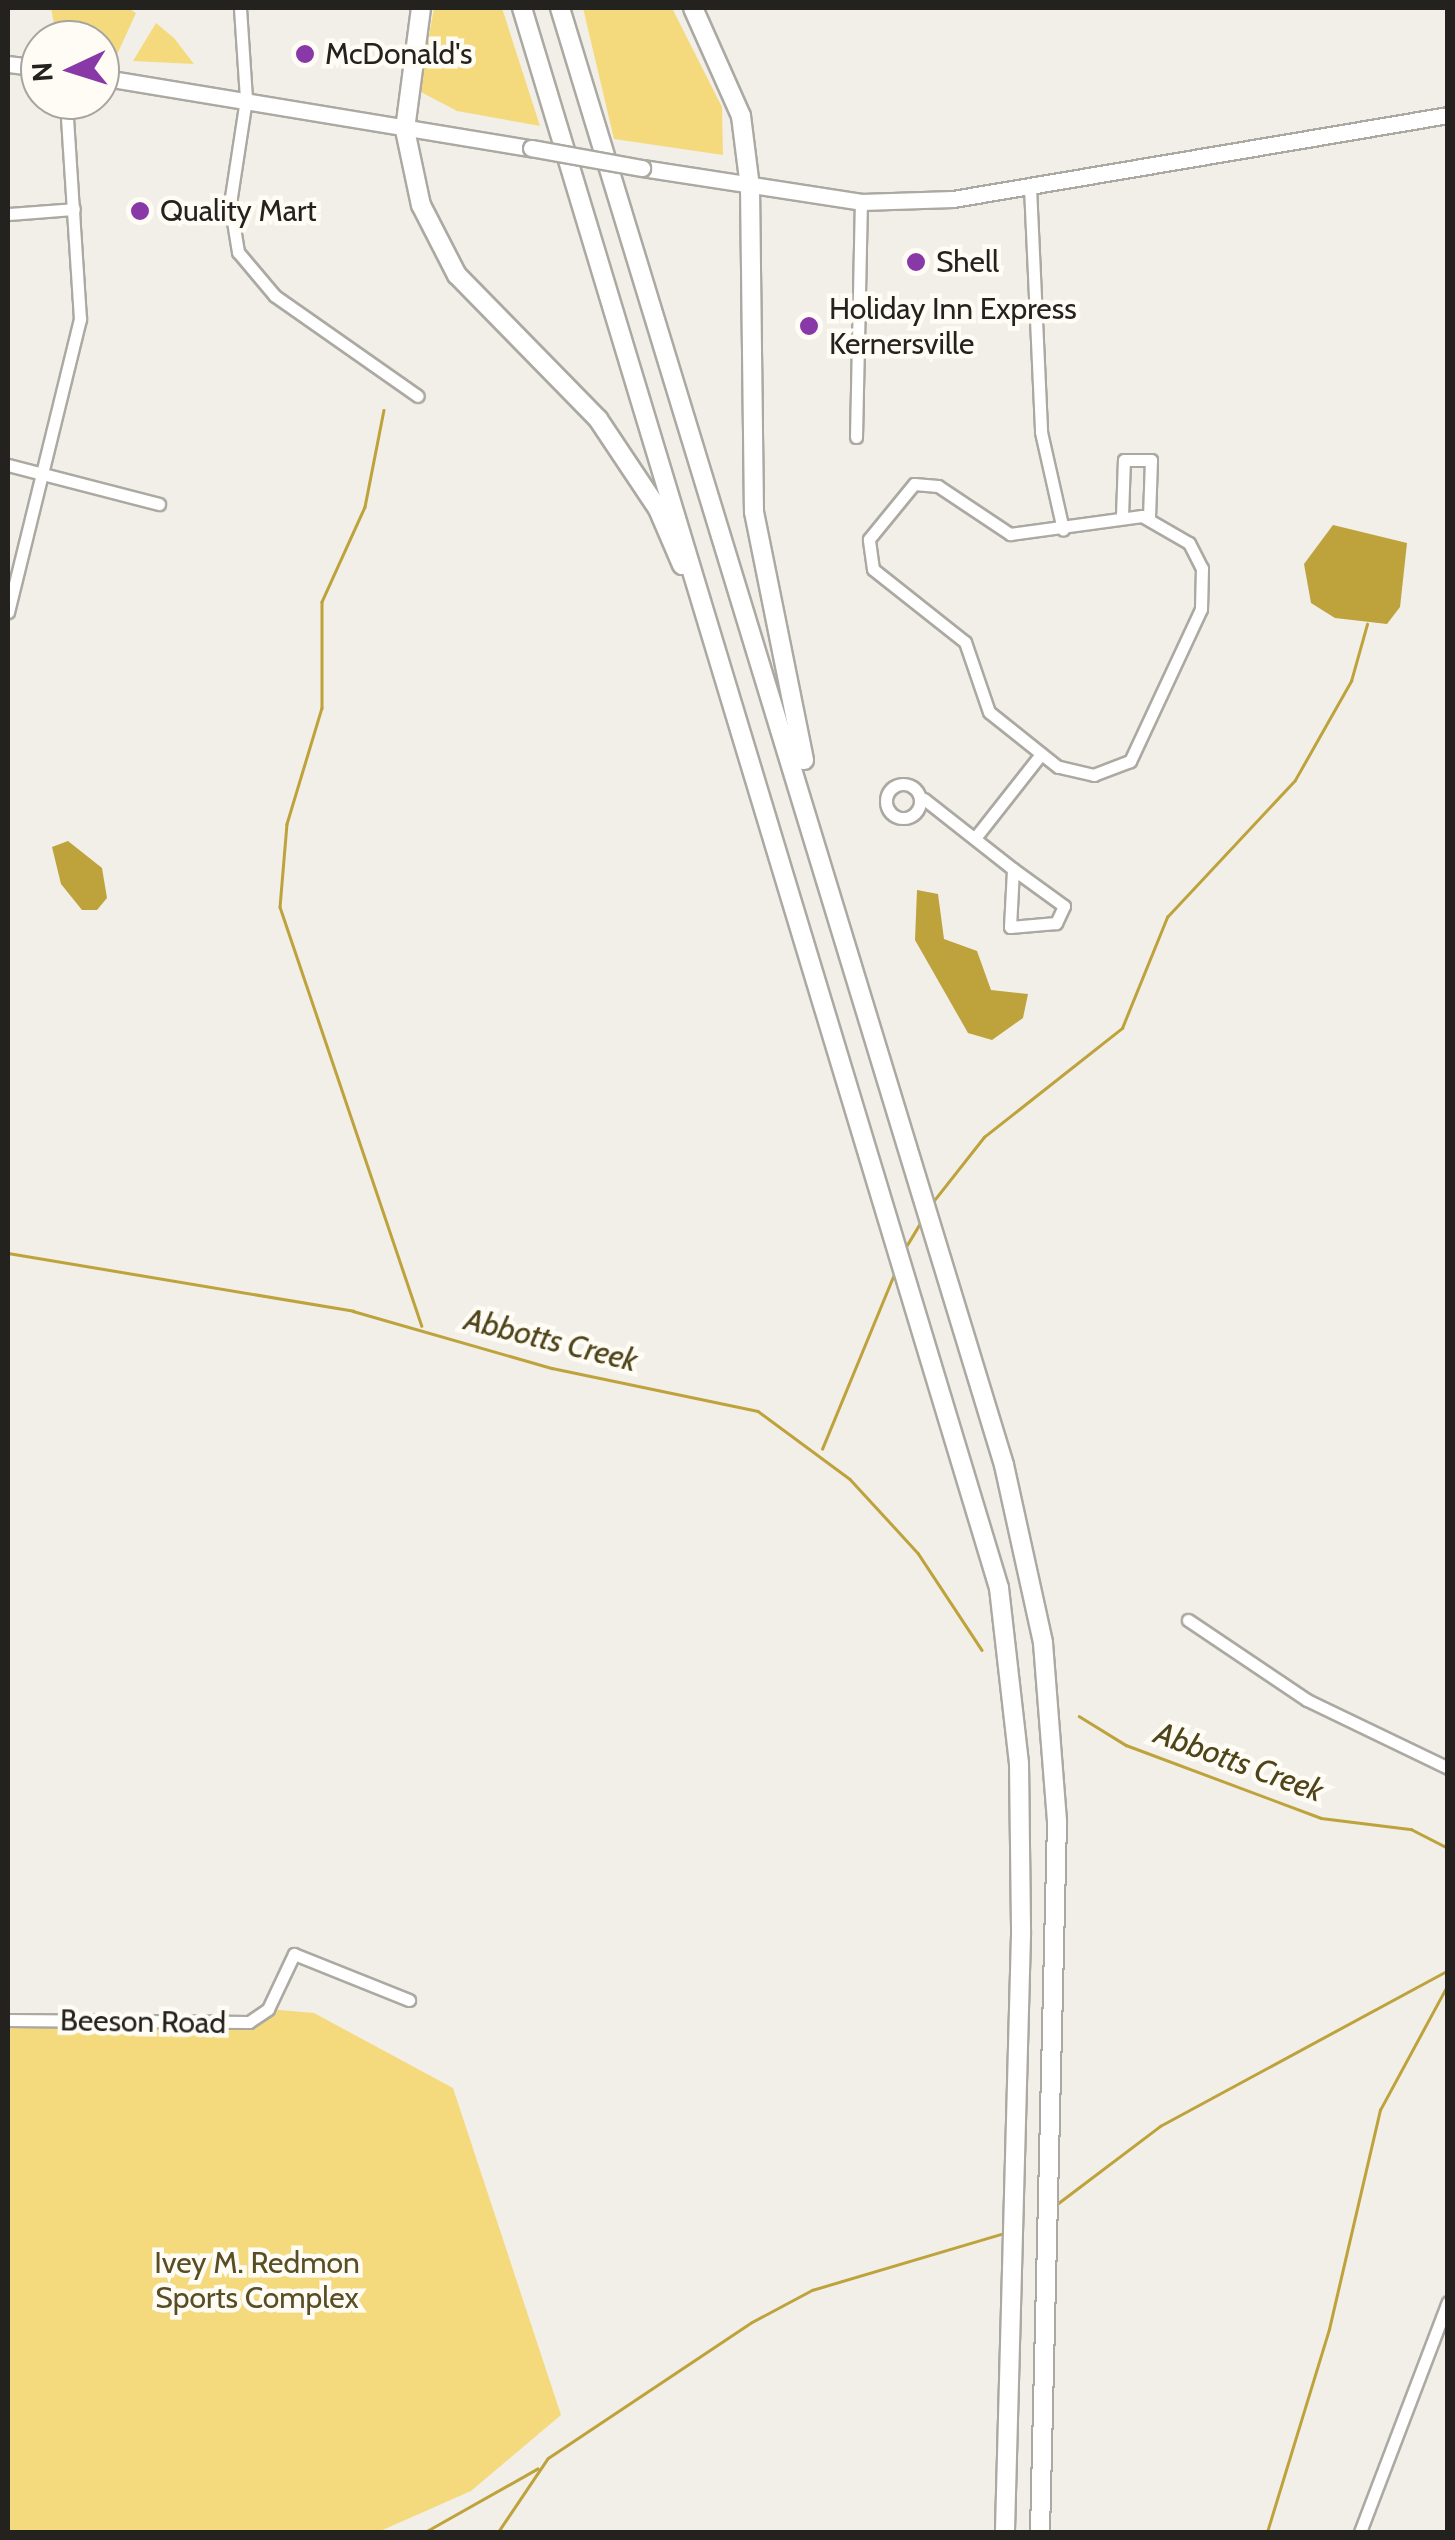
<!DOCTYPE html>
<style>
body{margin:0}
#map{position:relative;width:1455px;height:2540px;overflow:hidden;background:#f1efe7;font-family:Cabin,sans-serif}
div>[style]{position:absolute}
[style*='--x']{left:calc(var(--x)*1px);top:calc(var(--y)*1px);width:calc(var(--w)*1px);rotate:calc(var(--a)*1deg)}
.green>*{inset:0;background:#f5da7d}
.water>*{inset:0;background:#bea23b}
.stream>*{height:2.5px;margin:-1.25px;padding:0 1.25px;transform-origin:1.25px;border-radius:1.25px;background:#bea23b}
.roads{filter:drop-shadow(2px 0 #aba9a2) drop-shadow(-2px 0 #aba9a2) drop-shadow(0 2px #aba9a2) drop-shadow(0 -2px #aba9a2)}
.minor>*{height:11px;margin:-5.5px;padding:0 5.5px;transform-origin:5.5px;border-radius:5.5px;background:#fff}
.minor>.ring{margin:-5.5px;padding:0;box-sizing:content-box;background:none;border:11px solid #fff;border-radius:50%}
.major>*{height:15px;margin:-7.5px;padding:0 7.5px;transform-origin:7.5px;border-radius:7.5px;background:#fff}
.highway>*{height:18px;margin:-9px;padding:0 9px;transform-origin:9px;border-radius:9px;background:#fff}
.bridges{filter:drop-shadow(2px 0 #aba9a2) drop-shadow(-2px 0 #aba9a2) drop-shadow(0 2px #aba9a2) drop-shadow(0 -2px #aba9a2)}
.major-bridge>*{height:15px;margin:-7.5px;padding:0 7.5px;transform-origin:7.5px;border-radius:7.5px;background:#fff}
.dots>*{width:28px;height:28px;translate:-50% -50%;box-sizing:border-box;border:5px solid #fefcf4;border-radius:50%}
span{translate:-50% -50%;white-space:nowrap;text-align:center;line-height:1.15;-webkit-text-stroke:9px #fefcf4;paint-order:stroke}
.poi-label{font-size:30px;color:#23221f}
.left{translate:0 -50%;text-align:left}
.street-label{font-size:30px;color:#23221f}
.park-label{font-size:30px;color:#594d24}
.water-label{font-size:32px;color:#4e4319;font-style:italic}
.frame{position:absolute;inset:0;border:10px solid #23221f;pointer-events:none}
.north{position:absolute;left:20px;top:20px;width:100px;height:100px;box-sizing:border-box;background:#fefcf4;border:2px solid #a6a59f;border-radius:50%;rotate:266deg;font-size:28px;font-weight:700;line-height:40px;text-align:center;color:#23221f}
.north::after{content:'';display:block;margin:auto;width:35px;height:45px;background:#8838a7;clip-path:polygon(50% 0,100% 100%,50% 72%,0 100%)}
</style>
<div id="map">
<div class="green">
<i style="clip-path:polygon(51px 8px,128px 8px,136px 13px,115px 59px,100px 57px,100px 40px,57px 40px)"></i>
<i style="clip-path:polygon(434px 8px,502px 8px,540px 126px,457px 111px,419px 91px)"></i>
<i style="clip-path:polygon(583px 8px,672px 8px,722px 107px,723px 155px,614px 139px)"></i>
<i style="clip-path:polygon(156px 23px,174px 38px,194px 64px,133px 61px)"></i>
<i style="clip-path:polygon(268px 2009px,314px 2013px,453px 2088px,561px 2415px,471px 2491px,378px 2532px,8px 2532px,8px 2020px,240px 2024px)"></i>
</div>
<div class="water">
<i style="clip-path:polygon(1333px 525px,1407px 543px,1400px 607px,1387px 624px,1335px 618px,1311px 603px,1304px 564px)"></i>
<i style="clip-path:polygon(68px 841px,102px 868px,107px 898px,97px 910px,82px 910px,61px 884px,52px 847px)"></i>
<i style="clip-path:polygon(917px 890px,938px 894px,944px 939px,977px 951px,991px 990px,1028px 994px,1023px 1018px,992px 1040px,968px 1033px,915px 940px)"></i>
</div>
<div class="stream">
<i style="--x:384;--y:410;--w:99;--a:101.1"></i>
<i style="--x:365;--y:507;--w:104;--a:114.4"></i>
<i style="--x:322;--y:602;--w:106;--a:90"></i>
<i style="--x:322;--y:708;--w:121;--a:106.8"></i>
<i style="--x:287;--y:824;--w:83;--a:94.8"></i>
<i style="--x:280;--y:907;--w:442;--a:71.3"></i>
<i style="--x:932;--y:1203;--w:84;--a:-51.8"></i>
<i style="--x:984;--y:1137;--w:176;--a:-38.3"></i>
<i style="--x:1122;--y:1028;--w:120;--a:-67.9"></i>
<i style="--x:1167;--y:917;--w:187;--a:-46.9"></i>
<i style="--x:1295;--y:780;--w:114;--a:-60.5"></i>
<i style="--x:1351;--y:681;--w:59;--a:-74.3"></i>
<i style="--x:904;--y:1250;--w:31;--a:-59"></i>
<i style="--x:8;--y:1253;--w:350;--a:9.5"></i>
<i style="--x:353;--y:1311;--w:207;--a:16"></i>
<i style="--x:552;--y:1368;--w:210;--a:11.8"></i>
<i style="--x:758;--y:1411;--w:114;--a:36.5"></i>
<i style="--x:850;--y:1479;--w:100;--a:47.4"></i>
<i style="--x:918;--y:1553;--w:116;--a:56.6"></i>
<i style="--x:822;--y:1449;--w:191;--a:-67.6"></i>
<i style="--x:1079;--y:1716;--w:55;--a:31.7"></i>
<i style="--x:1126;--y:1745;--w:208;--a:20.5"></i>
<i style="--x:1321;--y:1818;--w:91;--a:7"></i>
<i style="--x:1411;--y:1829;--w:42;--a:27.2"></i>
<i style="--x:1057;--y:2204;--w:129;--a:-37.1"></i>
<i style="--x:1160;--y:2126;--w:328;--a:-28.4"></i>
<i style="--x:425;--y:2532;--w:129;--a:-29.4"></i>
<i style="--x:498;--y:2532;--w:89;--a:-56"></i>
<i style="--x:548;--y:2458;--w:245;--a:-33.7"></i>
<i style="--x:752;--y:2322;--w:68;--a:-28.1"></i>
<i style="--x:812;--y:2290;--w:197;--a:-16.5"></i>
<i style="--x:1267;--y:2532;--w:212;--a:-73"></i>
<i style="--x:1329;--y:2329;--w:225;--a:-76.9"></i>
<i style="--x:1380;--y:2110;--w:143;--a:-61.6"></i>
</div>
<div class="roads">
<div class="minor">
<i style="--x:240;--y:8;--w:91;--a:86.2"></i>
<i style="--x:246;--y:99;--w:105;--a:98.7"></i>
<i style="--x:230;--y:203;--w:50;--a:80.7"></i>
<i style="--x:238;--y:252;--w:57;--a:49.9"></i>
<i style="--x:275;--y:296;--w:174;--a:35"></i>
<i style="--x:1030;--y:187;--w:245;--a:87.4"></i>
<i style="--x:1041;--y:432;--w:100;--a:77.3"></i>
<i style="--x:8;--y:214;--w:66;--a:-4.3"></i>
<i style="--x:856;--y:437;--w:235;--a:-88.8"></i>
<i style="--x:8;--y:465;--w:156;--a:14.5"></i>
<i style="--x:914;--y:484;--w:24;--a:5"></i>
<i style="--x:938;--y:486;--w:87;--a:33.7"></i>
<i style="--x:1010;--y:534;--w:133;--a:-7.8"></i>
<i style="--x:1142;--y:516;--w:54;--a:29.9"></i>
<i style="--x:1189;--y:543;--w:28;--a:63"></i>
<i style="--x:1202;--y:568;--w:41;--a:91.4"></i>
<i style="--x:1201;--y:609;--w:168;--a:115"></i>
<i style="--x:1130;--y:761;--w:39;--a:159"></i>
<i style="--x:1094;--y:775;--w:37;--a:-167"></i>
<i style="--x:1058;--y:767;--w:88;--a:-141.4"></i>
<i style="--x:989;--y:712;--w:74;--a:-108.9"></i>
<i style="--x:965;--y:642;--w:117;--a:-141.6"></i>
<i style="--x:873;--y:569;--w:30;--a:-98"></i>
<i style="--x:869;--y:539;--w:71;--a:-50.7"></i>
<i style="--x:1122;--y:516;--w:56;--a:-88"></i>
<i style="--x:1124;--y:460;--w:27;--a:0"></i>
<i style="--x:1151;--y:460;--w:58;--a:92"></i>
<i style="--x:8;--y:612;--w:302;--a:-76.2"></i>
<i style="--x:80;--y:319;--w:219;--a:-93.7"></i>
<i class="ring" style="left:886px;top:784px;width:23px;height:23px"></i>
<i style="--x:924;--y:799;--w:113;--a:38.2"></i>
<i style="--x:975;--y:838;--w:107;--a:-51.8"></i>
<i style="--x:1013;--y:869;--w:63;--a:36"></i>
<i style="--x:1064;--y:906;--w:19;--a:115"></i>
<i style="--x:1056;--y:923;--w:46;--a:175"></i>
<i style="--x:1010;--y:927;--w:58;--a:-87"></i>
<i style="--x:1188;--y:1620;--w:143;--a:33.9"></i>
<i style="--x:1307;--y:1700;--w:157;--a:25.7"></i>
<i style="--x:8;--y:2020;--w:241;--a:0.5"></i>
<i style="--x:249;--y:2022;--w:23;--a:-34"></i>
<i style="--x:268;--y:2009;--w:61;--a:-64.7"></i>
<i style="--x:294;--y:1954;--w:124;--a:21.8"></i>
<i style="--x:1360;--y:2532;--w:246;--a:-69.1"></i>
</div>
<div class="major">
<i style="--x:8;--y:64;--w:32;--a:7"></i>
<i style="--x:100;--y:77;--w:437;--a:9.4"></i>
<i style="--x:642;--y:168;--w:222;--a:8.8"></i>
<i style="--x:861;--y:202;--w:92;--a:-1.9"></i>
<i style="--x:953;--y:199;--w:502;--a:-9.63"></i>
</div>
<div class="highway">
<i style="--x:421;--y:8;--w:123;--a:97.5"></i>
<i style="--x:405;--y:130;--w:77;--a:78"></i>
<i style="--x:421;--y:205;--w:79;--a:62.8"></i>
<i style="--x:457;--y:275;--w:202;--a:45.6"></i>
<i style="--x:598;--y:419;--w:108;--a:56.3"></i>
<i style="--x:658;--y:509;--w:61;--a:66.8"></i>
<i style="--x:522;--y:8;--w:1650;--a:73.2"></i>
<i style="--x:999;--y:1588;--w:176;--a:83.5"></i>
<i style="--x:1019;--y:1763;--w:172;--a:89.3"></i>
<i style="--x:1021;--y:1935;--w:597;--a:91.54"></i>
<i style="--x:560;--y:8;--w:1523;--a:73.05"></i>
<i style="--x:1004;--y:1465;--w:182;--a:77.6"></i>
<i style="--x:1043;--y:1643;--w:180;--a:85.5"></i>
<i style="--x:1057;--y:1822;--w:710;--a:91.37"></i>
<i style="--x:693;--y:8;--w:118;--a:66"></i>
<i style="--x:741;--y:116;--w:72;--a:82.8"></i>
<i style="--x:750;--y:187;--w:325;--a:89.3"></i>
<i style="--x:754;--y:512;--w:253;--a:78.6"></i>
</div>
</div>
<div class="bridges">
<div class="major-bridge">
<i style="--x:531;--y:148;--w:113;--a:10.2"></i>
</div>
</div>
<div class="dots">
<i style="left:305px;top:54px;background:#8838a7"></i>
<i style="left:140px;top:211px;background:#8838a7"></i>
<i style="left:916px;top:262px;background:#8838a7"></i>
<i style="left:809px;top:326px;background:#8838a7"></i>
</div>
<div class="poi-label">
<span class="left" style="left:325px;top:54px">McDonald's</span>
<span class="left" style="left:160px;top:211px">Quality Mart</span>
<span class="left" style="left:936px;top:262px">Shell</span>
<span class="left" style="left:829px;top:326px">Holiday Inn Express<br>Kernersville</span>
</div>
<div class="street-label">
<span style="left:143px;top:2022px;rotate:1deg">Beeson Road</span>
</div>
<div class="park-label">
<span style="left:257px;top:2280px">Ivey M. Redmon<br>Sports Complex</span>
</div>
<div class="water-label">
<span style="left:551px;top:1340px;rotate:14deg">Abbotts Creek</span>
<span style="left:1239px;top:1762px;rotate:20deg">Abbotts Creek</span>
</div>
<div class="frame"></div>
<div class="north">N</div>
</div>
